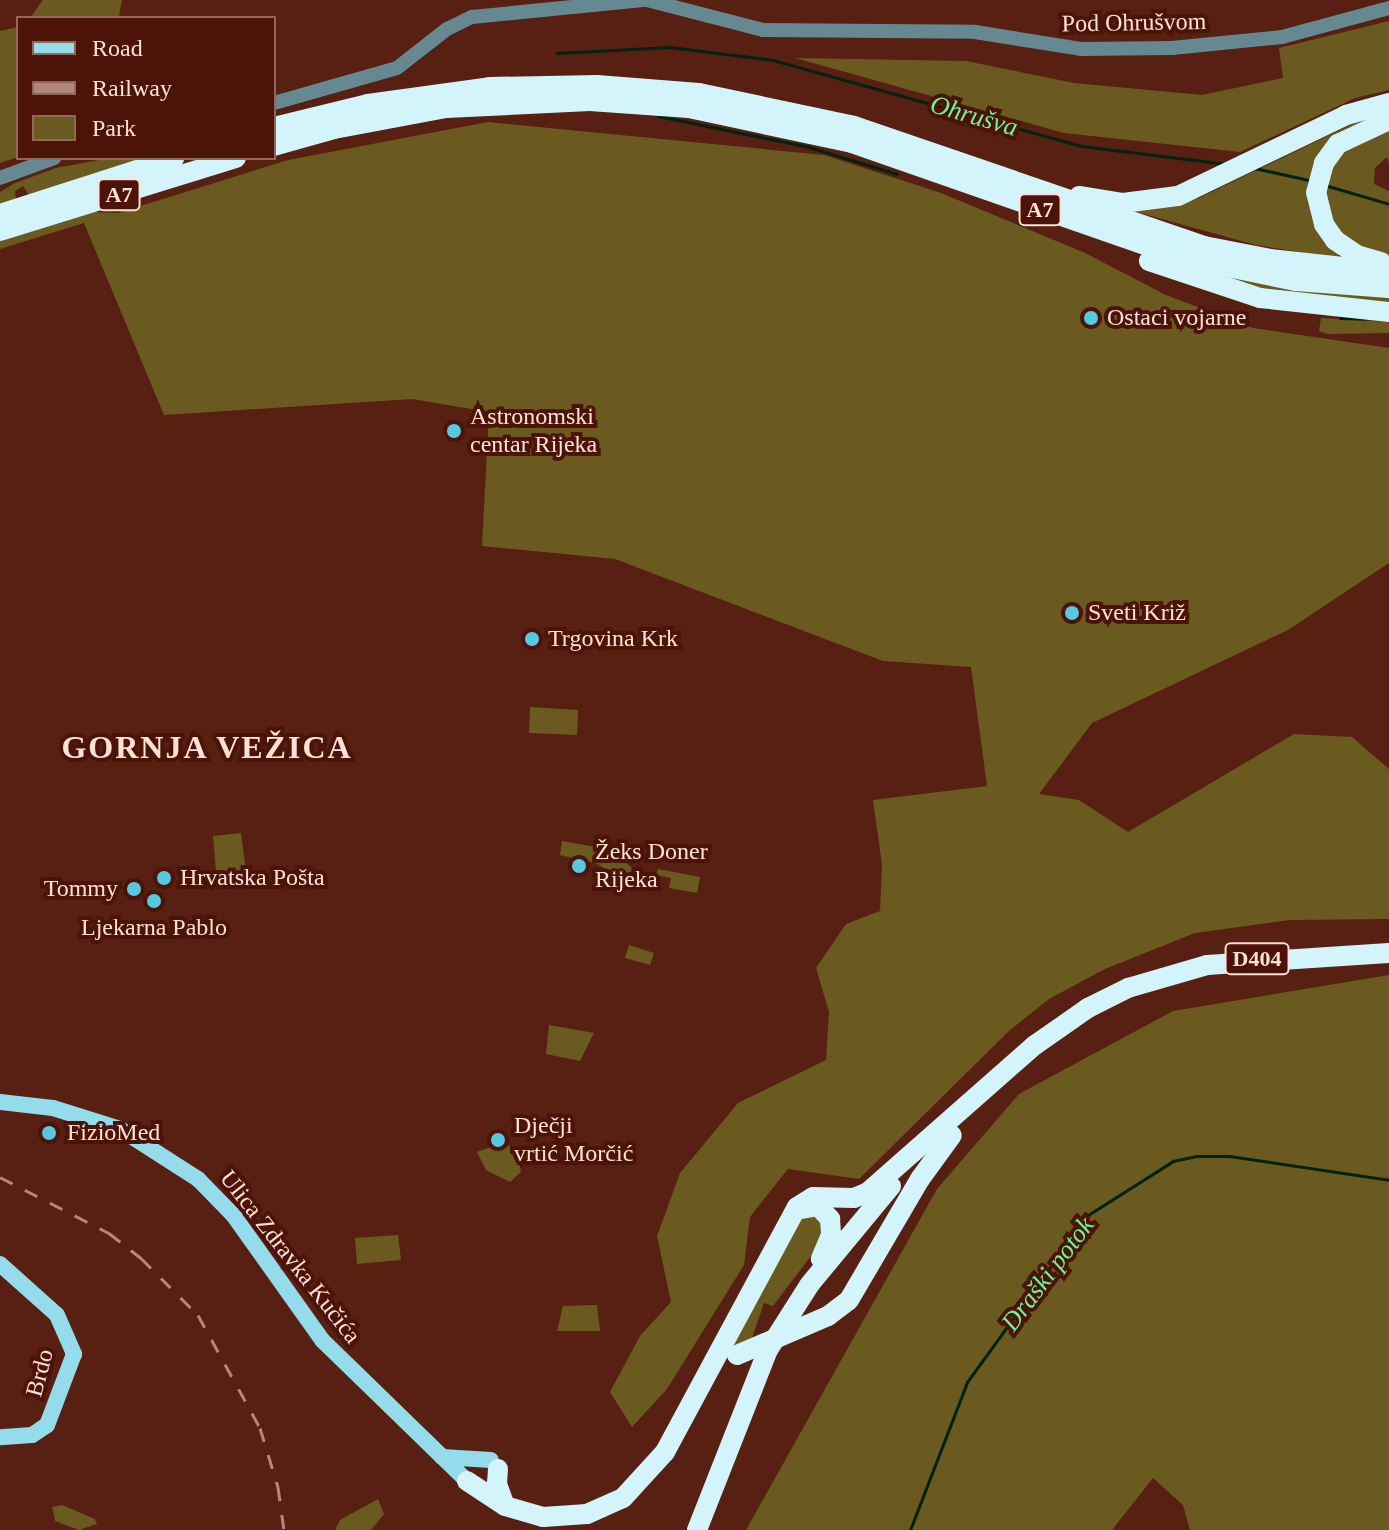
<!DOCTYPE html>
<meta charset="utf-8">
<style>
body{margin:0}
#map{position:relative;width:1389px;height:1530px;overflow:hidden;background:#581f13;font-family:Georgia,serif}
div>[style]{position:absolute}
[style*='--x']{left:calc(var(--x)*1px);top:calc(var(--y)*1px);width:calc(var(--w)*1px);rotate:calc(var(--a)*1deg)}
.green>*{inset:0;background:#6b5a20}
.stream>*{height:3px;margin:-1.5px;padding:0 1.5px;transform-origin:1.5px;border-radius:1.5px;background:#01230f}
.minor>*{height:14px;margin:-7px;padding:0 7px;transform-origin:7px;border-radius:7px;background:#668890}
.major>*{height:16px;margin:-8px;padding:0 8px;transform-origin:8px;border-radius:8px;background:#94dcec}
.highway>*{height:20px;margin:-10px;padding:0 10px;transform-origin:10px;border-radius:10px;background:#d3f4fb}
.rail>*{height:3px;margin-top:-1.5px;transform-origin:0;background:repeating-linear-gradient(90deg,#b1877e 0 14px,transparent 0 28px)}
.highway-bridge>*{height:20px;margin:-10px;padding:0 10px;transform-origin:10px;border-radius:10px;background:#d3f4fb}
.dots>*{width:22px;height:22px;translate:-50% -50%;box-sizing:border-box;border:4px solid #4c1409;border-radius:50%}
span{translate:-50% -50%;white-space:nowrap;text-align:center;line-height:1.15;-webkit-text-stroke:8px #4c1409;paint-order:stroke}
.shield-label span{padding:2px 6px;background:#4c1409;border:2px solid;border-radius:6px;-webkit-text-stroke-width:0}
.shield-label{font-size:22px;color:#fee0d9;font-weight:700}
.street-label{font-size:24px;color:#fee0d9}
.poi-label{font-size:24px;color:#fee0d9}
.left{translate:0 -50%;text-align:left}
.right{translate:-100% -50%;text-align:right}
.water-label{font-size:26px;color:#6bf39d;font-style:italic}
.district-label{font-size:32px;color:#fee0d9;font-weight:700;letter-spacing:2px}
.legend{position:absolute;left:16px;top:16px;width:260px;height:144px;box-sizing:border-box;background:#4c1409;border:2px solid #93665c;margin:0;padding:10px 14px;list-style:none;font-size:24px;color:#fee0d9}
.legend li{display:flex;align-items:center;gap:16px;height:40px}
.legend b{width:40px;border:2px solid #93665c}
</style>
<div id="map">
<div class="green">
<i style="clip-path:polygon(43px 0,122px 0,119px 15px,126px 18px,30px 18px)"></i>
<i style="clip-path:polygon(1389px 21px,1389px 90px,1355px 98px,1240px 152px,1064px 133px,795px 58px,966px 61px,1074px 83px,1202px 95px,1283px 78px,1279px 48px)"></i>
<i style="clip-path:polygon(18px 27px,18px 157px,0 163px,0 31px)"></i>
<i style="clip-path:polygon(1367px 117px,1389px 127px,1389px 163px,1387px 157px,1375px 168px,1374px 184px,1389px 191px,1389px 257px,1348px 242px,1336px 258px,1256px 245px,1133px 211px,1199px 198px)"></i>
<i style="clip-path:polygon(488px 122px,824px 155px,941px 193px,1085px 253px,1166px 295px,1253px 328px,1389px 348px,1389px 563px,1288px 630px,1092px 723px,1039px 794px,1079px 800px,1128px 832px,1294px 734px,1352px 737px,1389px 769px,1389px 919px,1290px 920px,1195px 933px,1105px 969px,1049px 999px,1010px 1030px,859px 1179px,788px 1169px,750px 1217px,744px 1265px,667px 1389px,632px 1427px,610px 1392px,640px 1336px,671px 1302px,657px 1236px,680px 1173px,738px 1103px,826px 1060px,829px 1012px,816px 968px,846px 924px,880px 911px,882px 865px,873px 800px,987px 786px,971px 667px,883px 661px,615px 559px,482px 546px,489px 412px,412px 399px,164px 415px,84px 223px,0 249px,0 241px,92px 212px,118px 213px,288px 160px)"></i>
<i style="clip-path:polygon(110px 158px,144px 158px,29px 195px,23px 186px,15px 191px,16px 200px,0 204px,0 192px,15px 183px,56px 168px)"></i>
<i style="clip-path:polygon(1199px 269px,1389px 297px,1389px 306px,1291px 298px)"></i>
<i style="clip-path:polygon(1321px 318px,1389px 322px,1389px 333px,1328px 334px,1319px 331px)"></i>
<i style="clip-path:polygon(530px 707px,578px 710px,577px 735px,529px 733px)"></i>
<i style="clip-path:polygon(241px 833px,247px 880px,217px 883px,213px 836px)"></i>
<i style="clip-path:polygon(562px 841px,607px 849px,634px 869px,622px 882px,598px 864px,560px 855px)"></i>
<i style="clip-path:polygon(658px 869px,700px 877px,697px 893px,669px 888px,671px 878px,656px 875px)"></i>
<i style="clip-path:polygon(629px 945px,654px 953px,650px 965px,625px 958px)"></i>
<i style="clip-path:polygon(1389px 975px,1389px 1530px,1190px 1530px,1183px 1505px,1153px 1478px,1112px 1530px,746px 1530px,937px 1189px,1019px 1094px,1173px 1011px)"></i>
<i style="clip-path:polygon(549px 1025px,594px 1033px,580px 1061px,546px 1054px)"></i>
<i style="clip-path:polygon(497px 1145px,510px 1146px,518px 1156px,521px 1172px,510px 1182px,486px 1170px,477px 1152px)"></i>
<i style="clip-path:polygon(814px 1214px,823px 1222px,820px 1244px,773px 1306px,764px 1303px,752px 1338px,729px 1354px,797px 1219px)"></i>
<i style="clip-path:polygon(398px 1235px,401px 1260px,357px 1264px,355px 1238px)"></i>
<i style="clip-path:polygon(597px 1305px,600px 1331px,557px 1331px,563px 1306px)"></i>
<i style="clip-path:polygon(378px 1499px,384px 1514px,371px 1530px,335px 1530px,340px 1520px)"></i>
<i style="clip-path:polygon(62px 1505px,95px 1519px,97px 1524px,79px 1530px,55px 1521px,52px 1507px)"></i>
</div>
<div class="stream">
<i style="--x:557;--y:53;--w:113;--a:-3"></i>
<i style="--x:670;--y:47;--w:104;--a:7.2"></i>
<i style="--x:773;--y:60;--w:320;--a:15.6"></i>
<i style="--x:1081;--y:146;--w:147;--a:7"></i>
<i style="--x:658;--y:116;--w:154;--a:11.6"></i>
<i style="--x:809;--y:147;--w:92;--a:17.1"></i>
<i style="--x:1254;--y:168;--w:60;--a:12.4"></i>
<i style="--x:1328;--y:186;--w:64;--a:16.4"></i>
<i style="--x:1340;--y:318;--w:25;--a:2"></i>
<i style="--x:910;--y:1530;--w:159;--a:-68.9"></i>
<i style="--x:967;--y:1382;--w:206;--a:-54.1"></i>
<i style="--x:1088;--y:1215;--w:101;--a:-32.4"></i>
<i style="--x:1173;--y:1161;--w:24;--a:-12"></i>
<i style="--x:1196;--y:1156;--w:33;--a:0"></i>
<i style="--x:1229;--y:1156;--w:162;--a:8.5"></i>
</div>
<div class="minor">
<i style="--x:647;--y:0;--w:120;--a:14.5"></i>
<i style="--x:763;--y:30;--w:212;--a:0.5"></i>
<i style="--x:975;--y:32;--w:107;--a:9.1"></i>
<i style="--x:1081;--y:49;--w:91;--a:-0.6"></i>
<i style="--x:1172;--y:48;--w:111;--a:-5.7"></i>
<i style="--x:1282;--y:37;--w:111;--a:-15.2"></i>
<i style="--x:274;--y:103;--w:128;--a:-15.9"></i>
<i style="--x:397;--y:68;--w:63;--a:-38"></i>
<i style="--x:447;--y:29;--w:28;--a:-26"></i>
<i style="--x:472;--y:17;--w:172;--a:-5.7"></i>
<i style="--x:0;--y:178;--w:58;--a:-20.3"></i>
</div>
<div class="major">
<i style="--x:0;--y:1102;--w:53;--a:6.5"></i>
<i style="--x:53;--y:1108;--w:70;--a:17.4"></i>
<i style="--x:120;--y:1129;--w:93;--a:32.7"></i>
<i style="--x:198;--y:1179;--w:52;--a:45.8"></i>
<i style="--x:234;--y:1216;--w:152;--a:54.6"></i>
<i style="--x:322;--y:1340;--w:202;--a:44.2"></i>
<i style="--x:0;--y:1264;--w:76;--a:41.8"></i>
<i style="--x:57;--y:1315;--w:43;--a:66.4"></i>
<i style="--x:74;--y:1354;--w:76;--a:110.8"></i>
<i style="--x:47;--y:1425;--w:18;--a:146"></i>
<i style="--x:32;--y:1435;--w:32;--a:176"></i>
<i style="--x:442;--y:1457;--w:49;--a:3.5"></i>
</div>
<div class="highway">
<i style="--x:274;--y:127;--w:97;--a:-13.7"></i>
<i style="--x:368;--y:104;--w:123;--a:-7.9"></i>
<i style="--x:490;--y:87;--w:107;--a:-1.1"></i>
<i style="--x:597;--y:85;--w:102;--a:4.5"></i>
<i style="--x:699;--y:93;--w:158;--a:12"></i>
<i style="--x:854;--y:126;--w:370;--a:18.9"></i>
<i style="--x:1204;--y:246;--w:67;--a:11.1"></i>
<i style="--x:1270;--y:259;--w:120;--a:6.2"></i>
<i style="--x:274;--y:146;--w:62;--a:-15.8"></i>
<i style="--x:334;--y:129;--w:114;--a:-10.6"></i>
<i style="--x:446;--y:108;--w:144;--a:-2.8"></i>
<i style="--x:590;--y:101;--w:99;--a:4"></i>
<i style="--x:689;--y:108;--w:167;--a:12.1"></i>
<i style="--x:852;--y:143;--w:346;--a:19.2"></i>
<i style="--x:1179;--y:257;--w:119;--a:11.6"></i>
<i style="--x:1296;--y:281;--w:93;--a:4.3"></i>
<i style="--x:1079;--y:196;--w:45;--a:9"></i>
<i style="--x:1123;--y:203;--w:55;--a:-7.3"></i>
<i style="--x:1178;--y:196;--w:187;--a:-25.7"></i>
<i style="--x:1346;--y:115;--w:45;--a:-15.6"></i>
<i style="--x:0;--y:214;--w:183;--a:-17.8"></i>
<i style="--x:0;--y:231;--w:247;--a:-17.2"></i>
<i style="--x:1149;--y:261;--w:117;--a:18.4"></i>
<i style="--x:1260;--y:298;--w:130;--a:6.2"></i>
<i style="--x:1381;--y:262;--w:25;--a:-164"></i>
<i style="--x:1357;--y:255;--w:27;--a:-146"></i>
<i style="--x:1335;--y:240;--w:19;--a:-125"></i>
<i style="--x:1324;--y:224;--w:32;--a:-104"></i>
<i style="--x:1316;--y:193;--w:31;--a:-75"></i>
<i style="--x:1324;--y:163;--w:24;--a:-54"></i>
<i style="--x:1338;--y:144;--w:56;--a:-25.2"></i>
<i style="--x:920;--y:1179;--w:54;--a:-54"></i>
<i style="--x:800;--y:1209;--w:18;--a:-9"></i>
<i style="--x:818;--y:1206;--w:18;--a:47"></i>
<i style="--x:830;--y:1219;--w:16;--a:86"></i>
<i style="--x:831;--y:1235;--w:26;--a:113"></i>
<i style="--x:498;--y:1469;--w:15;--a:94"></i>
<i style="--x:497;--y:1484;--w:23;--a:70"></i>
<i style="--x:467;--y:1481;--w:45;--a:33.3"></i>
<i style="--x:505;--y:1506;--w:40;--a:16"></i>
<i style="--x:543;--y:1517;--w:44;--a:-3.9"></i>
<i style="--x:587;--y:1514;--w:39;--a:-24"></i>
<i style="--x:623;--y:1498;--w:62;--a:-47.6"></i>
<i style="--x:665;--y:1452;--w:278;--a:-61.7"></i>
<i style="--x:797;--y:1207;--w:19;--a:-32"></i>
<i style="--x:813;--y:1197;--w:41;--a:1.4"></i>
<i style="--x:854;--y:1198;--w:15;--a:-23"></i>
<i style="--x:868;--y:1192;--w:222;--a:-41.4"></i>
<i style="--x:1035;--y:1045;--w:65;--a:-34.9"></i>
<i style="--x:1088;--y:1008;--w:45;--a:-26.6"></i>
<i style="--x:1128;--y:988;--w:82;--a:-16.2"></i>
<i style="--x:1207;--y:965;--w:182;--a:-3.8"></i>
<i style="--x:697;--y:1530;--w:193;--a:-68.5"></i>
<i style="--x:768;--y:1350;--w:78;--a:-57.5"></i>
<i style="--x:810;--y:1284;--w:127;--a:-50.4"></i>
</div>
<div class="rail">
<i style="--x:0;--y:1177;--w:123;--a:27.2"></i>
<i style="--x:109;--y:1233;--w:41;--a:38"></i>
<i style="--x:141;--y:1258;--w:81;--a:45"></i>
<i style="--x:198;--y:1315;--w:129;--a:61.2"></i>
<i style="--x:260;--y:1428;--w:62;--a:73"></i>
<i style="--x:278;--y:1487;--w:43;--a:82.1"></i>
</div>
<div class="highway-bridge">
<i style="--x:737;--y:1355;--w:99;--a:-23.2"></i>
<i style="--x:828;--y:1316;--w:26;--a:-37"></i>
<i style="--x:849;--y:1300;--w:140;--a:-59.6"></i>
</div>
<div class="dots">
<i style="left:1091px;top:318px;background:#56c9e1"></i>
<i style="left:454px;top:431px;background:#56c9e1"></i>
<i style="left:1072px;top:613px;background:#56c9e1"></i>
<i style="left:532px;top:639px;background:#56c9e1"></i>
<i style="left:579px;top:866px;background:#56c9e1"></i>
<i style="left:164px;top:878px;background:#56c9e1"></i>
<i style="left:134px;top:889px;background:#56c9e1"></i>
<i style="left:154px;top:901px;background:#56c9e1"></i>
<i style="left:49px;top:1133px;background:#56c9e1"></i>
<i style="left:498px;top:1140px;background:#56c9e1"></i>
</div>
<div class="shield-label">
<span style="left:119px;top:195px">A7</span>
<span style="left:1040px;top:210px">A7</span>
<span style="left:1257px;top:959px">D404</span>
</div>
<div class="street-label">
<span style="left:1134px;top:23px;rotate:-1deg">Pod Ohrušvom</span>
<span style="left:290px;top:1257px;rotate:52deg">Ulica Zdravka Kučića</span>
<span style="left:40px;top:1373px;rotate:-75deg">Brdo</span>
</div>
<div class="poi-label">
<span class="left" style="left:1107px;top:318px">Ostaci vojarne</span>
<span class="left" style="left:470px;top:431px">Astronomski<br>centar Rijeka</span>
<span class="left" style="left:1088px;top:613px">Sveti Križ</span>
<span class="left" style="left:548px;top:639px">Trgovina Krk</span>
<span class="left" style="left:595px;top:866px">Žeks Doner<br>Rijeka</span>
<span class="left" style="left:180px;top:878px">Hrvatska Pošta</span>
<span class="right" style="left:118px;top:889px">Tommy</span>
<span style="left:154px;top:928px">Ljekarna Pablo</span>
<span class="left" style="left:514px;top:1140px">Dječji<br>vrtić Morčić</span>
<span class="left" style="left:67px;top:1133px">FizioMed</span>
</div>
<div class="water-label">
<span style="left:974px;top:116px;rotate:16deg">Ohrušva</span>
<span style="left:1048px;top:1274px;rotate:-53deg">Draški potok</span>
</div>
<div class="district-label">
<span style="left:207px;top:747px">GORNJA VEŽICA</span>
</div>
<ul class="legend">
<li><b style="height:10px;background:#94dcec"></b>Road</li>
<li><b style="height:10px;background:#b1877e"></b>Railway</li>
<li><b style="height:22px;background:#6b5a20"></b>Park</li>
</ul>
</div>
